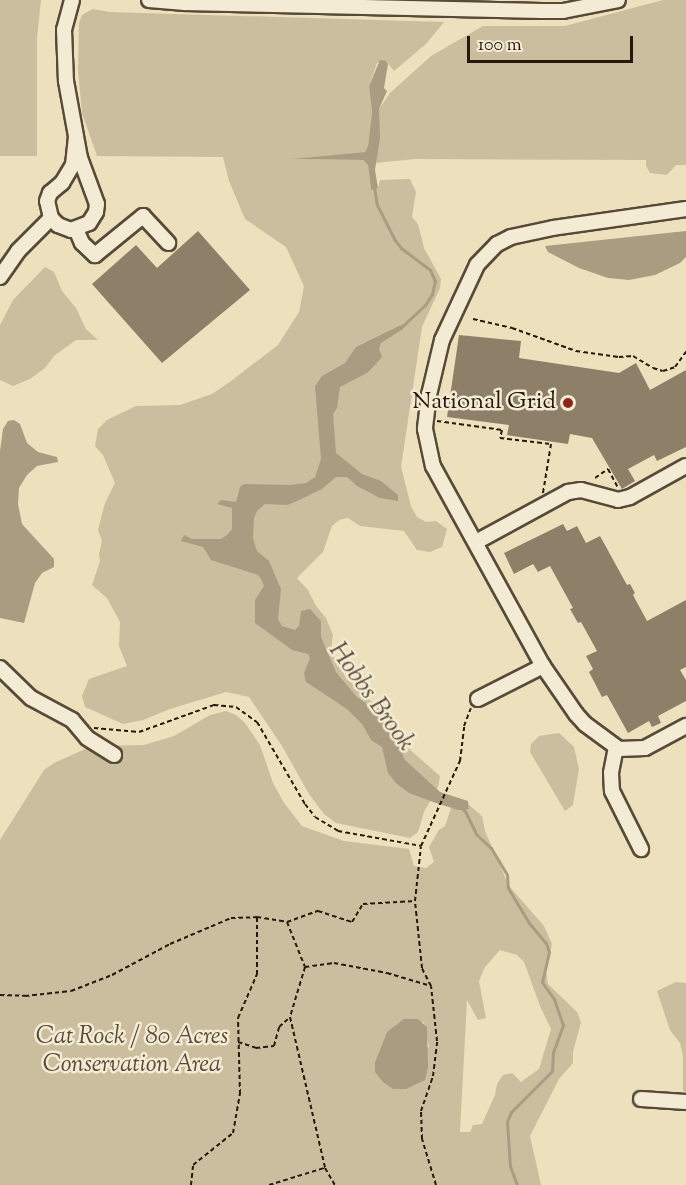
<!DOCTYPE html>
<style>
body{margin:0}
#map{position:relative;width:686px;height:1185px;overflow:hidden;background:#ede0bc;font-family:"Sorts Mill Goudy",serif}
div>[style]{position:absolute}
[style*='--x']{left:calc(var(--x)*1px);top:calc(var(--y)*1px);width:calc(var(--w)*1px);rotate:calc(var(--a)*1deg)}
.green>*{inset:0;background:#cbbe9e}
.water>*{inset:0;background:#aa9c80}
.stream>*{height:3px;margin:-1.5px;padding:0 1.5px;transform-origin:1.5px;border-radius:1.5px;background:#aa9c80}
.building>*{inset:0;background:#8e8068}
.path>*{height:2px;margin-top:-1px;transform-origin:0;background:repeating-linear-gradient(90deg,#27180c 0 4.5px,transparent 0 7.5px)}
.roads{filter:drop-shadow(2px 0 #584a38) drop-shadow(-2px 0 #584a38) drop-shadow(0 2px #584a38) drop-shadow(0 -2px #584a38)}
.minor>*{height:14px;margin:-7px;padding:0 7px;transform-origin:7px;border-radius:7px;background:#f3ebd3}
.dots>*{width:16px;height:16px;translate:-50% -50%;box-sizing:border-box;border:3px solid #f3ebd3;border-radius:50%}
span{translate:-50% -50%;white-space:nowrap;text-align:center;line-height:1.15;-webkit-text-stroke:5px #f3ebd3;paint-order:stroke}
.poi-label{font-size:24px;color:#27180c}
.right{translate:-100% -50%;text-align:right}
.park-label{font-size:24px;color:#584a38;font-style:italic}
.water-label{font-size:26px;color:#5b4d3a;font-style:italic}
.scale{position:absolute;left:467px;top:36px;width:166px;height:27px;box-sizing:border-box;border:3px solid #27180c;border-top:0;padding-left:8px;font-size:18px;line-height:21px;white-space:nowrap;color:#27180c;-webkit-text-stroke:4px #f3ebd3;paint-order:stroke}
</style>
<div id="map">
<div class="green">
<i style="clip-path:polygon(0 0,41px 0,37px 38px,37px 156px,0 156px)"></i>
<i style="clip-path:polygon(663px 0,686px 0,686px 165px,676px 165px,667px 175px,650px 173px,646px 166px,646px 160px,415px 159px,376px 163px,379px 109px,390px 93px,431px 56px,483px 26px,565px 26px)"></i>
<i style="clip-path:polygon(93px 9px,109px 12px,444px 22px,426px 44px,394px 71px,386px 61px,377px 63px,369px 86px,372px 112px,368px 146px,365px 152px,296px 159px,363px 160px,368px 165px,371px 190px,378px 188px,380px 180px,410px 179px,416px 192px,412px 217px,418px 224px,424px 248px,441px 279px,440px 288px,422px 327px,401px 467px,411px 506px,417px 517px,426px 522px,436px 521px,447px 529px,442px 547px,430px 552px,417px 550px,404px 531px,360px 526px,348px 518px,339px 520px,332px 526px,323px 552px,297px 578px,308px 590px,316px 606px,326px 618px,333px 635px,331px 650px,346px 678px,393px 721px,400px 741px,440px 776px,438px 787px,424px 812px,418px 832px,410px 838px,336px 823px,324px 814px,309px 794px,282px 746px,249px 697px,226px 692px,170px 709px,143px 720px,123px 724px,85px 707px,82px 696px,89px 679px,127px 666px,119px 646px,120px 622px,107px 598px,92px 585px,100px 561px,99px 554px,102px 541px,98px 530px,105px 503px,115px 483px,103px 455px,95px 446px,98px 429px,107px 420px,136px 406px,180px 405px,212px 394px,231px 381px,278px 345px,299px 312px,304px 286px,286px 247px,245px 219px,229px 181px,223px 157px,97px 156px,82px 113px,78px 70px,79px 23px,82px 15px)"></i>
<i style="clip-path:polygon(45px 267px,54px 272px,62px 291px,76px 308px,86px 329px,98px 340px,76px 340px,54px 356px,45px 368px,30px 379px,13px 386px,0 380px,0 325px,13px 300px)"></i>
<i style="clip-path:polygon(evenodd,226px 711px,236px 715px,245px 723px,260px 745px,273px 783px,284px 803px,302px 826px,344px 841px,409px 849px,414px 866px,426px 868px,434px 862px,429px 847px,439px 830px,445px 826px,451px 808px,469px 809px,469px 805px,482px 816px,485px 831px,509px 886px,544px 926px,552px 944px,546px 970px,548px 984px,577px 1012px,581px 1022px,573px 1052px,573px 1063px,559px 1079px,530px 1136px,541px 1185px,0 1185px,0 840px,44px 770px,54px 763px,92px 746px,144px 745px,174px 736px,210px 715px,226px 711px,500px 950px,517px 955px,524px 962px,540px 1006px,551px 1029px,539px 1069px,521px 1082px,512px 1073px,503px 1075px,497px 1084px,495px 1095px,482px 1124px,473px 1125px,470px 1132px,460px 1132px,467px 1000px,478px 1020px,486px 1018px,479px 981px,485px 967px,500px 950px,226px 711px,424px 1022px,429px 1047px,375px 1062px,387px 1032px,424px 1022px)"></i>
<i style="clip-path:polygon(559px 733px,574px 747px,579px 769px,573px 805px,565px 811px,530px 752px,531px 744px,539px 736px)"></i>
<i style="clip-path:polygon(676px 982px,686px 983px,686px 1093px,683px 1091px,683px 1056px,680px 1043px,670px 1030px,657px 991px)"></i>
</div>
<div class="water">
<i style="clip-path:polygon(380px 60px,386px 61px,388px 64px,384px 88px,387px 91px,379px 109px,380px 138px,375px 170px,378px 188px,371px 190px,368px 165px,363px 160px,292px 159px,365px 152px,368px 146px,372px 112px,369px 86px)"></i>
<i style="clip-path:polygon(686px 231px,686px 257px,680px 263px,655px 275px,629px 280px,608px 278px,579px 268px,548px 252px,545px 246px)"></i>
<i style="clip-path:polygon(401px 325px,403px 329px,381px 343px,379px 349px,382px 357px,374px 366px,367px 373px,340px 387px,337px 408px,333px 414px,336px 453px,362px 474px,381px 481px,398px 495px,398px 501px,380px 498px,357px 486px,347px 477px,336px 477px,322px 489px,297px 501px,287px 505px,265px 504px,257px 511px,254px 518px,253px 538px,257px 551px,269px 561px,281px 589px,278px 619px,282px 626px,295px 630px,299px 626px,301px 611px,310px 609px,321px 621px,321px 637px,336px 672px,356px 696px,388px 720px,405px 760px,440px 792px,468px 801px,469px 809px,458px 810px,433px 802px,409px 793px,396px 783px,388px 773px,382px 747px,371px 740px,362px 724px,347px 709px,306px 682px,304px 673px,310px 658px,308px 654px,292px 650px,255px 623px,255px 600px,264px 586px,261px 579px,258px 575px,211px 560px,203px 547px,181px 541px,184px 535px,192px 539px,221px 539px,227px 535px,232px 529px,232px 508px,217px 504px,221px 500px,236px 502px,240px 487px,244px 484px,290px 485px,306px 483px,315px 477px,321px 459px,315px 386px,322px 376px,345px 363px,356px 347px)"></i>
<i style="clip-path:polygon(14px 420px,20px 424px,27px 443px,38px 452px,57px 457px,58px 462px,37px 466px,27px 475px,19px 488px,18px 504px,22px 524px,54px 559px,54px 567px,42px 573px,35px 583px,24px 623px,0 618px,0 451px,3px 429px,8px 421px)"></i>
<i style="clip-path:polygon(404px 1019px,418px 1019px,427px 1027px,428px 1067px,425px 1080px,406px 1089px,393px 1089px,383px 1082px,375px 1072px,375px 1062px,387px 1032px)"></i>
</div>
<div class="stream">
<i style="--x:374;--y:187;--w:18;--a:81"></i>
<i style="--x:377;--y:205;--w:38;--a:63"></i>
<i style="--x:394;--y:239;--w:11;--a:52"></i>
<i style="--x:401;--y:248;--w:36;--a:37"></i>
<i style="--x:430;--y:270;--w:12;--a:66"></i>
<i style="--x:435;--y:281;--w:13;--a:103"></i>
<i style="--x:432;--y:294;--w:13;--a:122"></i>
<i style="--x:425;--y:305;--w:34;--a:137"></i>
<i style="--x:461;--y:808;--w:5;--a:37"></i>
<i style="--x:465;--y:811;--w:25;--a:64"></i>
<i style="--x:476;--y:834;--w:21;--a:43"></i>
<i style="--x:491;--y:848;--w:31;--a:59"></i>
<i style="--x:507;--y:875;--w:13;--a:86"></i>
<i style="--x:508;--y:888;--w:41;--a:59"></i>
<i style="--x:529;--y:923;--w:26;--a:50"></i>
<i style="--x:546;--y:943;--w:9;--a:72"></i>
<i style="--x:549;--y:952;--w:31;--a:103"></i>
<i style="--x:542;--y:982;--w:21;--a:55"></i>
<i style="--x:554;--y:999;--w:28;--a:71"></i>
<i style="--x:563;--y:1025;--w:29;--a:110"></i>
<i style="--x:553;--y:1052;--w:19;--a:93"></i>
<i style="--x:552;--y:1071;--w:58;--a:135"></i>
<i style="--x:511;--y:1112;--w:11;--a:112"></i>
<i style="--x:507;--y:1122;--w:44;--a:86.1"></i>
<i style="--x:510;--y:1166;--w:20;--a:70"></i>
</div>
<div class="building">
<i style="clip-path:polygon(198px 231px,250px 290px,162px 363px,92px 284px,136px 245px,157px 268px)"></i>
<i style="clip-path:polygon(459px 335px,521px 341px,519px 358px,619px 373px,636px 363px,650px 390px,686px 370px,686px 447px,657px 461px,654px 455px,628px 469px,635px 481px,622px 489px,592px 438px,570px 434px,568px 444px,507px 435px,509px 425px,447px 417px)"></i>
<i style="clip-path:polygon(563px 524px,567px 531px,577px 526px,586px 543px,600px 536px,627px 585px,630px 584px,635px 593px,633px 595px,647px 621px,686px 600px,686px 667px,680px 670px,686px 680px,686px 701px,658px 716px,661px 723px,652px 727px,649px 721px,628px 733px,607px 695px,602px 697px,589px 672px,593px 669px,586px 656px,597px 651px,581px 622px,578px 623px,570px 609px,573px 608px,550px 566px,538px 572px,533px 564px,514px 574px,504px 553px)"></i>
</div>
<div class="path">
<i style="--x:473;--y:319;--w:40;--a:13"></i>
<i style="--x:512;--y:328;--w:68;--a:19.8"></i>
<i style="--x:576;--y:351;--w:43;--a:7.9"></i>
<i style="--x:619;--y:357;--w:14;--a:-4"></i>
<i style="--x:633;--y:356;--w:23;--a:31"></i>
<i style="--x:653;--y:368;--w:10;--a:17"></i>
<i style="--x:663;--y:371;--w:13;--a:-18"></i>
<i style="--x:675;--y:367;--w:19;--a:-54"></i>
<i style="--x:437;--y:421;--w:66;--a:7.9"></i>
<i style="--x:502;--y:430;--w:8;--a:104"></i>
<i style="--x:500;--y:438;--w:51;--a:6.7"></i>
<i style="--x:551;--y:444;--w:50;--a:99.3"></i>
<i style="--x:595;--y:478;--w:16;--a:-35"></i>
<i style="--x:608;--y:469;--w:21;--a:62"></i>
<i style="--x:94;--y:728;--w:45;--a:5.1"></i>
<i style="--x:139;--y:732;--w:80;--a:-19.8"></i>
<i style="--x:214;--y:705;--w:22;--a:5"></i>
<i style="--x:236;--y:707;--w:26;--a:36"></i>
<i style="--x:257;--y:722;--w:95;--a:59.7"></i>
<i style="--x:305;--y:804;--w:16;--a:52"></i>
<i style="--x:315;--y:817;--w:27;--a:31"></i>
<i style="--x:338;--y:831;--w:84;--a:10.2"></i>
<i style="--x:287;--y:922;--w:48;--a:68.2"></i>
<i style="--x:305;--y:967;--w:52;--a:106.7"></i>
<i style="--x:290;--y:1017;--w:155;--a:76.9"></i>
<i style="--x:325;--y:1168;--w:20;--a:60"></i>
<i style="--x:305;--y:967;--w:29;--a:-8"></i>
<i style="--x:334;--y:963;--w:54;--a:10.7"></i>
<i style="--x:387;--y:973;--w:46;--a:16.5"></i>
<i style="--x:0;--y:995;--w:25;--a:2"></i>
<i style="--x:25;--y:996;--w:46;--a:-6.2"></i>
<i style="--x:71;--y:991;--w:44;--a:-21.3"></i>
<i style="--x:112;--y:975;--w:66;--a:-28.1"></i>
<i style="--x:170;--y:944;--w:66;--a:-23.1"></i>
<i style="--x:231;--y:918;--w:26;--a:-2"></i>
<i style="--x:257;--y:917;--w:30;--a:9"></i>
<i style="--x:287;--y:922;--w:33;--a:-20"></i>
<i style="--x:318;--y:911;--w:36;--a:18"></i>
<i style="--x:352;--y:922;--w:21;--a:-59"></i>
<i style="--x:363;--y:904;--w:52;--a:-3.3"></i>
<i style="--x:238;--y:1042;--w:19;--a:18"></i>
<i style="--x:256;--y:1048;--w:18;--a:-6"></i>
<i style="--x:274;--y:1046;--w:20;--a:-75"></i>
<i style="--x:279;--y:1027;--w:15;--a:-42"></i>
<i style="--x:191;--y:1185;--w:20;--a:-84"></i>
<i style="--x:193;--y:1165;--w:51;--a:-38.7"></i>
<i style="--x:233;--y:1133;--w:40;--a:-80"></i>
<i style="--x:240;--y:1094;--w:76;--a:-91.5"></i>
<i style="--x:238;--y:1018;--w:48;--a:-66.6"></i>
<i style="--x:257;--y:974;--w:56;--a:-90"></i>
<i style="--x:269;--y:1185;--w:58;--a:-17.2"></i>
<i style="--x:436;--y:1185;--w:48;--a:-106.9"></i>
<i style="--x:422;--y:1139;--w:28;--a:-92"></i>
<i style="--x:421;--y:1111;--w:37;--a:-71"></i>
<i style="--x:433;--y:1076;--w:35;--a:-83"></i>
<i style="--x:437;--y:1041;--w:55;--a:-96.2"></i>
<i style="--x:431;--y:986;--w:20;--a:-117"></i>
<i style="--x:422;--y:968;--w:67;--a:-96"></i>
<i style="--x:415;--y:901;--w:55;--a:-83.8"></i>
<i style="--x:421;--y:846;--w:94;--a:-65.4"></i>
<i style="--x:460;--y:761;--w:35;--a:-83"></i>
<i style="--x:464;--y:726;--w:19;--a:-69"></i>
</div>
<div class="roads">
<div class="minor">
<i style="--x:72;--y:0;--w:31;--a:105"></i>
<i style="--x:64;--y:30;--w:51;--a:87.8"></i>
<i style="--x:66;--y:81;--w:78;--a:79.7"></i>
<i style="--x:80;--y:158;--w:49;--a:69.7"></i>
<i style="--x:97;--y:204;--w:8;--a:97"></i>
<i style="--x:96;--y:212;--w:13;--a:122"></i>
<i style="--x:89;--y:223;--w:19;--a:159"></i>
<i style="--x:71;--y:230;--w:14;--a:-159"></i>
<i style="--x:58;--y:225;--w:10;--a:-135"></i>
<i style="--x:51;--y:218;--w:17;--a:-103"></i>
<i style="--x:47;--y:201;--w:9;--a:-69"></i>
<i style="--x:50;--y:193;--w:16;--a:-40"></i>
<i style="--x:62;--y:183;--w:21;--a:-59"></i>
<i style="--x:73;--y:165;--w:28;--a:-84"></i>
<i style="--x:149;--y:0;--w:36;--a:5"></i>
<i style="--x:185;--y:3;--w:357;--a:1.3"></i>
<i style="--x:542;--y:11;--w:21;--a:0"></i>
<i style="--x:563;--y:11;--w:56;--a:-11.3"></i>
<i style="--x:686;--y:209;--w:134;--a:171.9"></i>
<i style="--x:553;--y:228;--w:43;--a:167.9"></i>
<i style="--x:511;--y:237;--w:16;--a:153"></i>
<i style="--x:497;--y:244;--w:29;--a:134"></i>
<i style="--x:477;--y:265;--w:83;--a:115"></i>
<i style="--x:442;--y:340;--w:57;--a:103.3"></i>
<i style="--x:429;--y:395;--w:34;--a:97"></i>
<i style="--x:425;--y:429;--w:38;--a:78"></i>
<i style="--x:433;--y:466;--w:228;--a:61.2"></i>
<i style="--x:543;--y:666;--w:58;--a:55.5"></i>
<i style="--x:576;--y:714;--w:13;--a:48"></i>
<i style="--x:585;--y:724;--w:42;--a:36.3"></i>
<i style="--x:619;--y:749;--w:26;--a:-2"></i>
<i style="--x:645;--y:748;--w:47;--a:-28.2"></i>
<i style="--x:76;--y:229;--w:15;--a:67"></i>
<i style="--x:82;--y:243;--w:18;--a:43"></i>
<i style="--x:95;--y:255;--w:62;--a:-39.1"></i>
<i style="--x:143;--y:216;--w:37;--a:47"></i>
<i style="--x:0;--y:277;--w:32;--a:-55"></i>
<i style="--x:18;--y:251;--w:47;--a:-45"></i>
<i style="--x:476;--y:542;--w:105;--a:-28.5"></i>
<i style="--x:568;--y:492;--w:13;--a:-9"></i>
<i style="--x:581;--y:490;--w:38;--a:15"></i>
<i style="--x:618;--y:500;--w:12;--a:-14"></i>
<i style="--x:630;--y:497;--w:64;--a:-29"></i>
<i style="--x:0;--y:668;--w:43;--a:44.1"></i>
<i style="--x:31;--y:698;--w:47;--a:28.2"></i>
<i style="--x:72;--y:720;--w:23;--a:50"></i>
<i style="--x:87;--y:738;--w:32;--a:32"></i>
<i style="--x:478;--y:699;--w:73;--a:-26.9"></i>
<i style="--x:616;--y:747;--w:26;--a:101"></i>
<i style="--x:611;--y:773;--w:18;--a:87"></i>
<i style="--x:612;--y:791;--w:65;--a:63.4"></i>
<i style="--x:641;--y:1099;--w:45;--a:3.8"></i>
</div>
</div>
<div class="dots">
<i style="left:568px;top:403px;background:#8f2418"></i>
</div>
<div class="poi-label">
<span class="right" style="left:556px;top:403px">National Grid</span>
</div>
<div class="park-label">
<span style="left:132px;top:1052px">Cat Rock / 80 Acres<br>Conservation Area</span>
</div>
<div class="water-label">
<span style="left:371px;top:697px;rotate:54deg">Hobbs Brook</span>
</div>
<div class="scale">100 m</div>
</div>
